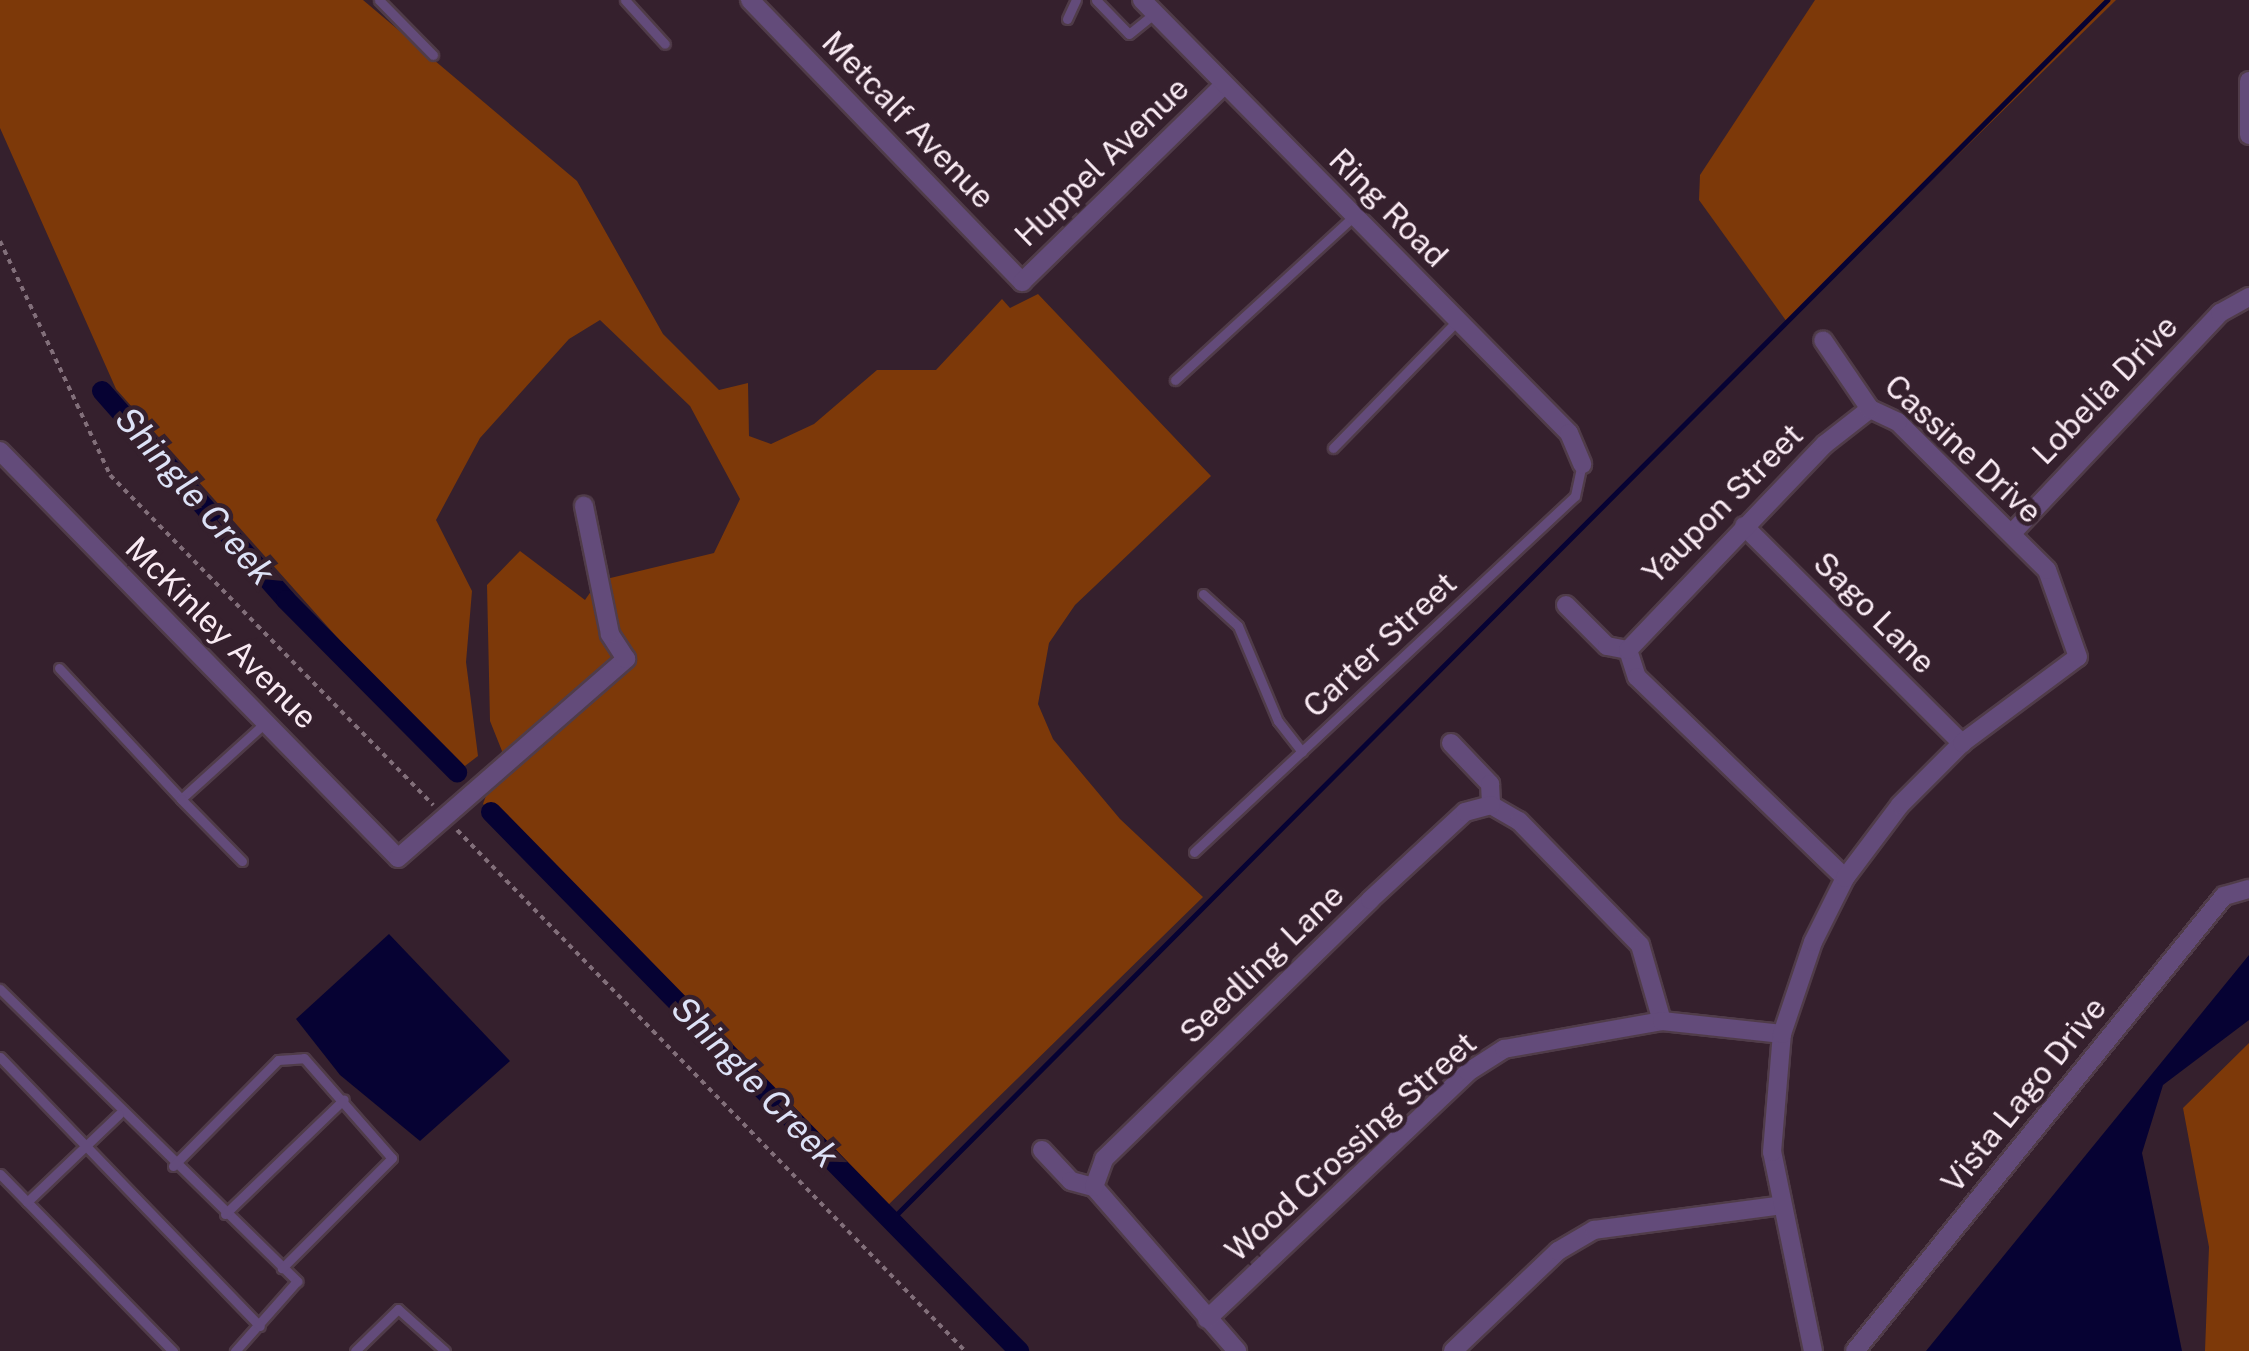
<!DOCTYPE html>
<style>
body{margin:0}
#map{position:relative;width:2249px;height:1351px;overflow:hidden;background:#35202d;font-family:"Public Sans",sans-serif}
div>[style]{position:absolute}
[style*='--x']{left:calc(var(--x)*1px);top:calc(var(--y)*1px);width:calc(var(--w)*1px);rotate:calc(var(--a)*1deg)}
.green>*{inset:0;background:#7d3909}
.water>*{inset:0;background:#060233}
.stream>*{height:5px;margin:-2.5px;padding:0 2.5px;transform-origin:2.5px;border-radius:2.5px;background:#060233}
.canal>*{height:20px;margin:-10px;padding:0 10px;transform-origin:10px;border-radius:10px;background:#060233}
.path>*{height:4px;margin-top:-2px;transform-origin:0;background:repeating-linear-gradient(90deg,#826f7a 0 5px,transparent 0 10px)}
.roads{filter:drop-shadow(2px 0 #503c49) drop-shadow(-2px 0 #503c49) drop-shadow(0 2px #503c49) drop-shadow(0 -2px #503c49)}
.service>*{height:9px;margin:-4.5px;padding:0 4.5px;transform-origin:4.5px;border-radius:4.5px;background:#634b7a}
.minor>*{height:18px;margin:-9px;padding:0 9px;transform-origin:9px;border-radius:9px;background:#634b7a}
span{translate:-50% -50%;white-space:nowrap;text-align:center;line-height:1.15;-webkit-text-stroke:9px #35202d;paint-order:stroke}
.street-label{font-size:32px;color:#f9eaf3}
.water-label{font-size:35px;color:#dde2f7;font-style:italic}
</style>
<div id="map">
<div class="green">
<i style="clip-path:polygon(0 0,363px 0,577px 181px,663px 334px,719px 390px,748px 383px,749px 436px,771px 444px,814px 424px,877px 370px,936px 370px,1002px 299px,1010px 308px,1038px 294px,1211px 476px,1075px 605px,1049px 643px,1038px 704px,1053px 739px,1120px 819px,1203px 897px,882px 1211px,483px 804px,502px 751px,490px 721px,487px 585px,520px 551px,585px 600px,598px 581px,714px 553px,740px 499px,690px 406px,600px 320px,569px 339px,480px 438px,436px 520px,472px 591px,466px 662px,478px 756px,457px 772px,116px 389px,0 128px)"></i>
<i style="clip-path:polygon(1815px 0,2116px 0,1787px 322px,1699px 200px,1700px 175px)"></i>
<i style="clip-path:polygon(2249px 1043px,2249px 1351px,2205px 1351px,2209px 1247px,2183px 1108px)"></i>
</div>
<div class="water">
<i style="clip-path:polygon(389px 934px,510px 1061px,420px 1141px,340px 1075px,296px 1019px)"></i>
<i style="clip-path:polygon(2249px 955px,2249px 1020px,2163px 1085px,2142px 1153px,2182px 1351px,1926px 1351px)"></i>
</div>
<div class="stream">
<i style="--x:891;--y:1220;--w:1723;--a:-45.09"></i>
</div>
<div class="canal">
<i style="--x:102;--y:391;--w:278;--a:48.6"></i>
<i style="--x:286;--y:600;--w:243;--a:45.2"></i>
<i style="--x:491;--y:812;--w:755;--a:45.59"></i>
</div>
<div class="path">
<i style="--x:0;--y:241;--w:259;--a:64.8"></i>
<i style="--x:110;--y:475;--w:462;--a:45.6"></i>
<i style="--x:457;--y:830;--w:728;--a:45.72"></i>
</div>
<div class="roads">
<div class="service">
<i style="--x:379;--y:0;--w:77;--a:45.5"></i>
<i style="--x:625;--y:0;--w:59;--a:47.7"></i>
<i style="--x:1096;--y:0;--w:47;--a:45.9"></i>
<i style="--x:1129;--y:34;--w:33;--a:-39"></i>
<i style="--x:1067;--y:19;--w:21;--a:-65"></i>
<i style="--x:1175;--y:380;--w:243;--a:-42.5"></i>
<i style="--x:1333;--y:448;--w:177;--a:-45.7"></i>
<i style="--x:1203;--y:594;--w:47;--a:42.4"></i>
<i style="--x:1238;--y:626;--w:103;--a:67.2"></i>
<i style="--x:1278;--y:721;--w:39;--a:52"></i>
<i style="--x:59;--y:668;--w:179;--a:47"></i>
<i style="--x:181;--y:799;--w:115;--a:-42.2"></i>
<i style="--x:181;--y:799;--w:87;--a:45.5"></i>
<i style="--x:1194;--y:852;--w:521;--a:-43.06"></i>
<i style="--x:1575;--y:496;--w:33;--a:-78"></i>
<i style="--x:0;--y:989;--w:417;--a:44.5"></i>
<i style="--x:297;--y:1281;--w:94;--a:131.5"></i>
<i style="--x:0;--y:1057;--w:374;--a:46"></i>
<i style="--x:173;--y:1166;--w:149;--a:-45.3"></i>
<i style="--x:278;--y:1060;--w:26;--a:-4"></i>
<i style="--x:304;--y:1058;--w:133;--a:48.7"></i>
<i style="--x:392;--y:1158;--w:156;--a:135"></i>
<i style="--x:0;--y:1174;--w:248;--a:45.7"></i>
<i style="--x:27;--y:1202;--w:127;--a:-43.7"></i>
<i style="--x:225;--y:1214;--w:165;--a:-44"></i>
<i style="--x:355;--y:1351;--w:60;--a:-44.3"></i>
<i style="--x:398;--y:1309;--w:63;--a:41.8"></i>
</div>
<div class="minor">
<i style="--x:750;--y:0;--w:392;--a:46"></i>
<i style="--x:1022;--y:282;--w:282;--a:-44.3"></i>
<i style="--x:1142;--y:0;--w:608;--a:45.4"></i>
<i style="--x:1569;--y:433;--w:34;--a:67"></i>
<i style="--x:2249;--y:81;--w:54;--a:90"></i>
<i style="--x:0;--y:451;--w:569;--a:45.64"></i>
<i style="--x:398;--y:858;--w:303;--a:-41.1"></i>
<i style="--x:626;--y:659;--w:30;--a:-123"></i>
<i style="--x:610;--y:634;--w:131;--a:-101.5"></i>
<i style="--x:1744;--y:526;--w:308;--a:44.9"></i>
<i style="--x:2012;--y:533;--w:303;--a:-46.6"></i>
<i style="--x:2220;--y:313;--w:33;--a:-29"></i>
<i style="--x:1566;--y:605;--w:58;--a:45"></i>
<i style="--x:1607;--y:646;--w:21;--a:11"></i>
<i style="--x:1628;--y:650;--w:28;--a:72"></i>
<i style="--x:1637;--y:677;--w:289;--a:44"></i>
<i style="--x:1628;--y:650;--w:285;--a:-46.3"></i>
<i style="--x:1825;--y:444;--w:57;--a:-37.9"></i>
<i style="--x:1451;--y:743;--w:57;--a:46.4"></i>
<i style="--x:1490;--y:784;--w:21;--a:87"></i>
<i style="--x:1491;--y:805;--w:32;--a:30"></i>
<i style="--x:1519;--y:821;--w:173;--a:45.7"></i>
<i style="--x:1640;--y:945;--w:79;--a:73.9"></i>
<i style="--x:1042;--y:1150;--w:42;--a:46.9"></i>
<i style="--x:1071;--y:1181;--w:24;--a:15"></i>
<i style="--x:1094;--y:1187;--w:218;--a:48.9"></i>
<i style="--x:1094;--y:1187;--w:30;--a:-70"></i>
<i style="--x:1104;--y:1159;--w:371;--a:-44.2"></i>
<i style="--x:1370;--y:900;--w:129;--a:-42.8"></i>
<i style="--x:1465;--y:812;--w:27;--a:-15"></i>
<i style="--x:1207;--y:1319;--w:359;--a:-43.4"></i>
<i style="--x:1468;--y:1072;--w:43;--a:-32.6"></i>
<i style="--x:1504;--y:1049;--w:160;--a:-10"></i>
<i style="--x:1662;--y:1021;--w:121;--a:6.2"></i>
<i style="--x:1453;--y:1351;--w:145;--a:-43.6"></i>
<i style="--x:1558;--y:1251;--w:42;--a:-30.3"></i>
<i style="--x:1594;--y:1230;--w:185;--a:-7.5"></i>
<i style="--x:1813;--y:1351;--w:203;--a:-101.6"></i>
<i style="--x:1772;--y:1152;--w:118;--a:-85.2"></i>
<i style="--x:1782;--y:1034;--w:97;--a:-71.4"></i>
<i style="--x:1813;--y:942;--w:72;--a:-63.4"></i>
<i style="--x:1845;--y:878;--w:91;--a:-53"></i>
<i style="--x:1900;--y:805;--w:88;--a:-45"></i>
<i style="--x:1962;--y:743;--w:144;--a:-36.6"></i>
<i style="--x:2078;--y:657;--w:92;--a:-109.6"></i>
<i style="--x:2047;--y:570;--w:210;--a:-135.2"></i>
<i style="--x:1898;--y:422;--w:31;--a:-155"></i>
<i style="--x:1870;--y:409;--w:83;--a:-124.3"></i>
<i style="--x:1855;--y:1351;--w:586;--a:-50.96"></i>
<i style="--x:2224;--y:896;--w:26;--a:-16"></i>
</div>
</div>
<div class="street-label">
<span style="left:908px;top:120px;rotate:46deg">Metcalf Avenue</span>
<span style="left:1102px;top:162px;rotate:-44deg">Huppel Avenue</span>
<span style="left:1388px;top:208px;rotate:45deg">Ring Road</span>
<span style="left:2105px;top:390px;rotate:-46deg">Lobelia Drive</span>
<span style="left:1963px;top:449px;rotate:43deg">Cassine Drive</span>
<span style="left:1723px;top:504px;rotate:-45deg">Yaupon Street</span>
<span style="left:1874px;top:613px;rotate:45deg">Sago Lane</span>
<span style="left:221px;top:633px;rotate:45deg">McKinley Avenue</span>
<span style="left:1380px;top:645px;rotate:-43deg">Carter Street</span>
<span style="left:1262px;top:964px;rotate:-44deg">Seedling Lane</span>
<span style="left:2024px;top:1095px;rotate:-51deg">Vista Lago Drive</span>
<span style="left:1351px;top:1147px;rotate:-42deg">Wood Crossing Street</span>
</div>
<div class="water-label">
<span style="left:195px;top:496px;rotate:49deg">Shingle Creek</span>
<span style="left:755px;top:1082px;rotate:46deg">Shingle Creek</span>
</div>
</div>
